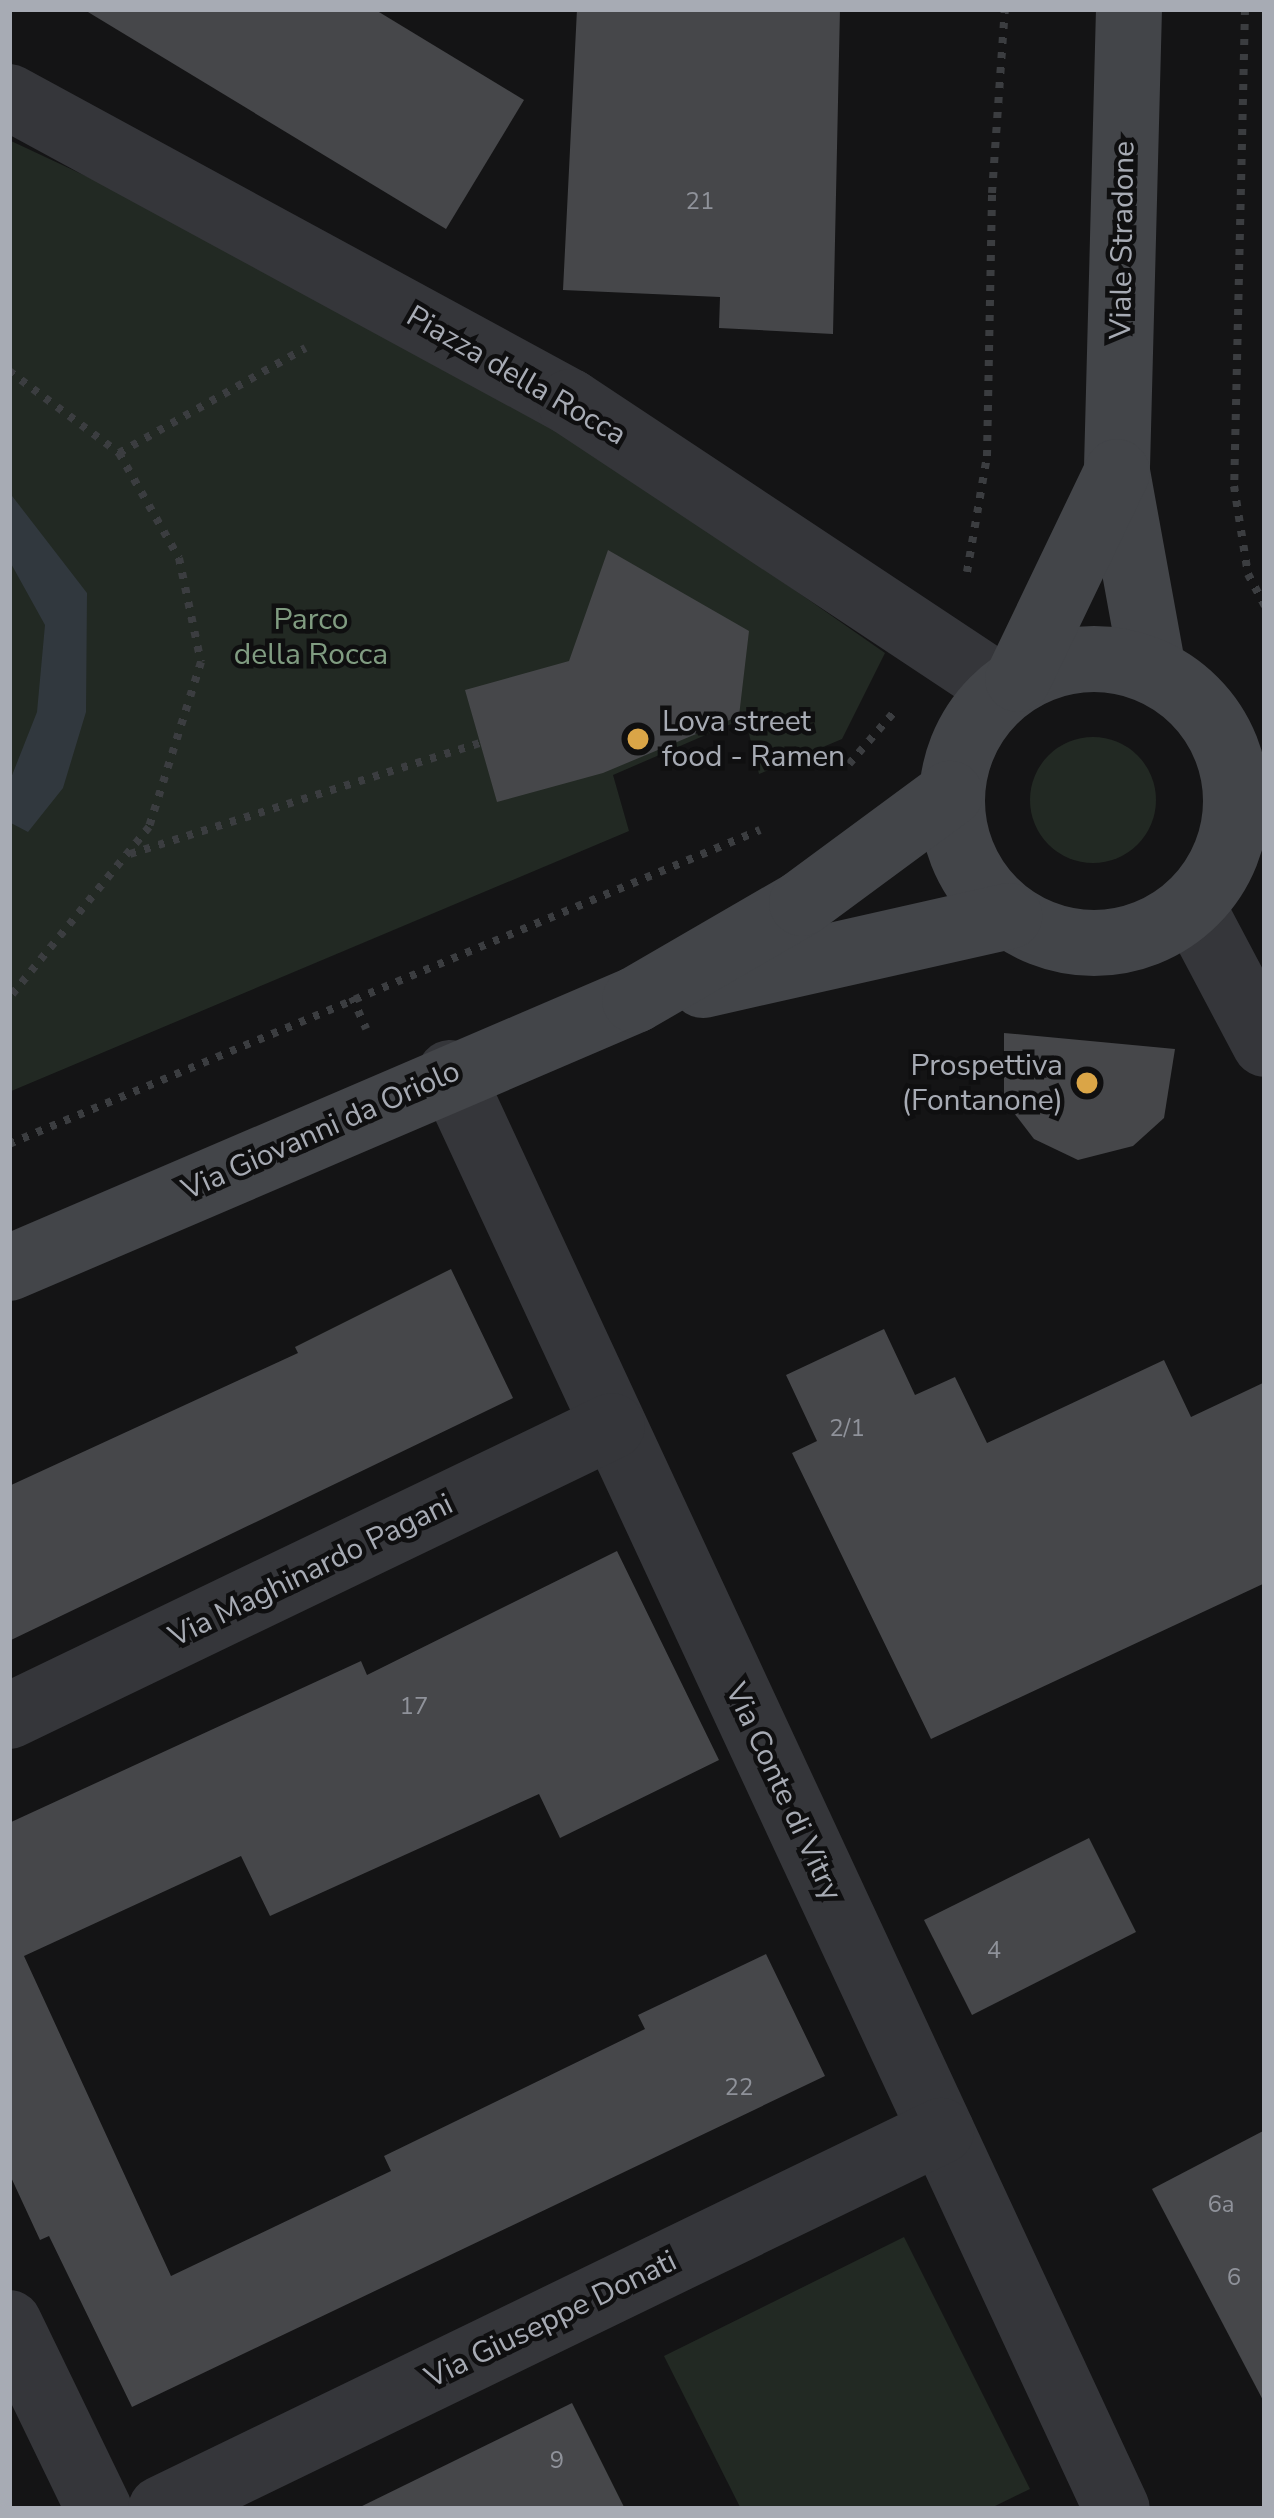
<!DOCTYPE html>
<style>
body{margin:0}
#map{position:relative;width:1274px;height:2518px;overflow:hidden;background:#141415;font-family:"Nunito Sans",sans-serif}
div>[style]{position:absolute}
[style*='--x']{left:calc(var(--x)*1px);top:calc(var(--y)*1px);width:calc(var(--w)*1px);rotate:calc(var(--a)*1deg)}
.green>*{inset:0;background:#222923}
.round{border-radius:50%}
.water>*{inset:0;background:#31383e}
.building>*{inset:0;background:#46474a}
.path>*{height:8px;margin-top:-4px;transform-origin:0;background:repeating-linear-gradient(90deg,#3b3d40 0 6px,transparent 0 15px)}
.street>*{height:66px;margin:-33px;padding:0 33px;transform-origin:33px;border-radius:33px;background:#35363a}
.secondary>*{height:66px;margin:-33px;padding:0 33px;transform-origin:33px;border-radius:33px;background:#434549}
.secondary>.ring{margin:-33px;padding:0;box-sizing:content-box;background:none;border:66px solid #434549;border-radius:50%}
.dots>*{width:33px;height:33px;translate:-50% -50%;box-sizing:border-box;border:6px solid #0f0f10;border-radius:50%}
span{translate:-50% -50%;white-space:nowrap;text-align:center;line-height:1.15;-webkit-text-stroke:9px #0f0f10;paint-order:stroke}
.number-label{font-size:24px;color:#8f929a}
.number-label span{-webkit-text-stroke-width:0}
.street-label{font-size:30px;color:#a7abb4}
.park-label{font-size:30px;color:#809c81}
.poi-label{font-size:30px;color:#a7abb4}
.left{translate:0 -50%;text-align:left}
.right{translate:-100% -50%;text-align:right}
.frame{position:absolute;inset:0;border:12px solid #a7abb4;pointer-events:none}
</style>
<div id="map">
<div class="green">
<i style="clip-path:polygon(9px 140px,137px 200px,549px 419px,885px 653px,842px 739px,759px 774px,745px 718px,613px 775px,629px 831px,9px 1092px)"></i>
<i class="round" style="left:1030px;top:737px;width:126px;height:126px"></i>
<i style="clip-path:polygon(904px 2237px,1030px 2489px,989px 2509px,741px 2509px,664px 2356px)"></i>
</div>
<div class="water">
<i style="clip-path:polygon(9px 492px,87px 593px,86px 712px,63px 788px,28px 832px,9px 822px,9px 783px,37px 712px,45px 625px,9px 560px)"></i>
</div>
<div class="building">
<i style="clip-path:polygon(83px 9px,374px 9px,524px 100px,446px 229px)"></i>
<i style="clip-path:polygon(577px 9px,840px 9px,833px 334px,719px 328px,720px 297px,563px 290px)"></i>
<i style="clip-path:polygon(608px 550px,749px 631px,739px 716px,603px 773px,497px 802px,465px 690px,569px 661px)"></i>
<i style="clip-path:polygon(1004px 1033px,1175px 1049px,1164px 1118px,1133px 1146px,1078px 1160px,1034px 1139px,1004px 1100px)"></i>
<i style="clip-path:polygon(451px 1269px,513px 1398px,9px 1641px,9px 1486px,298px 1353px,295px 1347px)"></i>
<i style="clip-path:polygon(884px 1329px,915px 1395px,955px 1377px,987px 1443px,1164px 1360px,1191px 1417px,1265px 1382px,1265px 1583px,931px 1739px,792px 1453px,817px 1441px,786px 1375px)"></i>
<i style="clip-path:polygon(617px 1551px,719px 1760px,560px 1838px,539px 1794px,270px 1916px,241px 1856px,24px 1956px,171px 2276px,391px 2171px,384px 2156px,645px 2029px,638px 2015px,766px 1954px,825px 2076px,132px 2407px,49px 2236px,40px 2240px,9px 2173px,9px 1823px,361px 1661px,367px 1675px)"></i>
<i style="clip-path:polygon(1089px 1838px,1136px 1932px,972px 2015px,924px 1920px)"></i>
<i style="clip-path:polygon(1265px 2130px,1265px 2404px,1152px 2189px)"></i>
<i style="clip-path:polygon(572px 2403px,625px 2509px,356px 2509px)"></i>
</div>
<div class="path">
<i style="--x:1245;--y:9;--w:477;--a:91.3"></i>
<i style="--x:1234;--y:486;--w:89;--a:81"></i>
<i style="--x:1248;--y:574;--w:36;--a:62"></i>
<i style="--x:9;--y:371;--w:137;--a:36.7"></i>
<i style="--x:119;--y:453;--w:121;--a:60.3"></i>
<i style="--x:179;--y:558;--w:106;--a:78.1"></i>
<i style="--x:201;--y:662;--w:173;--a:107.5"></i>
<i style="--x:149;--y:827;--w:221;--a:129.3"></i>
<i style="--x:119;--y:453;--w:214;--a:-29.4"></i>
<i style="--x:967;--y:572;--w:118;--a:-80.2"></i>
<i style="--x:987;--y:456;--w:263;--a:-88.9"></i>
<i style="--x:992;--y:193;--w:184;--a:-86"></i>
<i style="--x:849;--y:764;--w:69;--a:-49.1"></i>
<i style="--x:130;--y:854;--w:367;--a:-17.6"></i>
<i style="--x:352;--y:997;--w:35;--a:66"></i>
<i style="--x:9;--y:1144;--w:814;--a:-22.69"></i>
</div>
<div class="street">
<i style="--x:9;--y:97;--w:639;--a:28.53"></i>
<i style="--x:570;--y:402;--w:519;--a:33.54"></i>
<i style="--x:1192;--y:906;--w:156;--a:62.1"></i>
<i style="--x:450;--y:1073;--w:1583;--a:65.09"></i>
<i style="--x:9;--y:1716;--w:669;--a:-25.68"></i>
<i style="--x:9;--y:2323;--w:207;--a:64.2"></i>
<i style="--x:161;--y:2509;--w:867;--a:-25.86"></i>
</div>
<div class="secondary">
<i style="--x:1129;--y:9;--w:463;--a:91.5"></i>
<i style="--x:1117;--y:472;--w:201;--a:79.7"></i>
<i class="ring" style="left:952px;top:659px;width:218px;height:218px"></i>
<i style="--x:1018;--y:679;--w:229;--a:-64.4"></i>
<i style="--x:703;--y:985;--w:314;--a:-12.7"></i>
<i style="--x:9;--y:1268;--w:681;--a:-23.18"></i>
<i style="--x:635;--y:1000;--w:193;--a:-30.1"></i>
<i style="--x:802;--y:903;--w:184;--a:-36.4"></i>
</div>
<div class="dots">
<i style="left:638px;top:739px;background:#daa547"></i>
<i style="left:1087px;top:1083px;background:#daa547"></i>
</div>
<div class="number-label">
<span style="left:700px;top:202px">21</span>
<span style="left:847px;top:1429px">2/1</span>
<span style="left:414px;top:1707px">17</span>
<span style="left:994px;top:1951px">4</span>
<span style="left:739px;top:2088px">22</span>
<span style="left:1221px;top:2205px">6a</span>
<span style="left:1234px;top:2278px">6</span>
<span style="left:557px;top:2461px">9</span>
</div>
<div class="street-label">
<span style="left:1123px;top:240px;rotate:-89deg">Viale Stradone</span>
<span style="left:516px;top:376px;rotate:30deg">Piazza della Rocca</span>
<span style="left:321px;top:1131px;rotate:-24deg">Via Giovanni da Oriolo</span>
<span style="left:311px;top:1571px;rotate:-26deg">Via Maghinardo Pagani</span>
<span style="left:783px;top:1792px;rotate:65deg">Via Conte di Vitry</span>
<span style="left:551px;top:2320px;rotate:-26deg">Via Giuseppe Donati</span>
</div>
<div class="park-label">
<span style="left:311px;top:637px">Parco<br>della Rocca</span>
</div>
<div class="poi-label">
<span class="left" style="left:662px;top:739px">Lova street<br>food - Ramen</span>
<span class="right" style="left:1063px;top:1083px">Prospettiva<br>(Fontanone)</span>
</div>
<div class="frame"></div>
</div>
